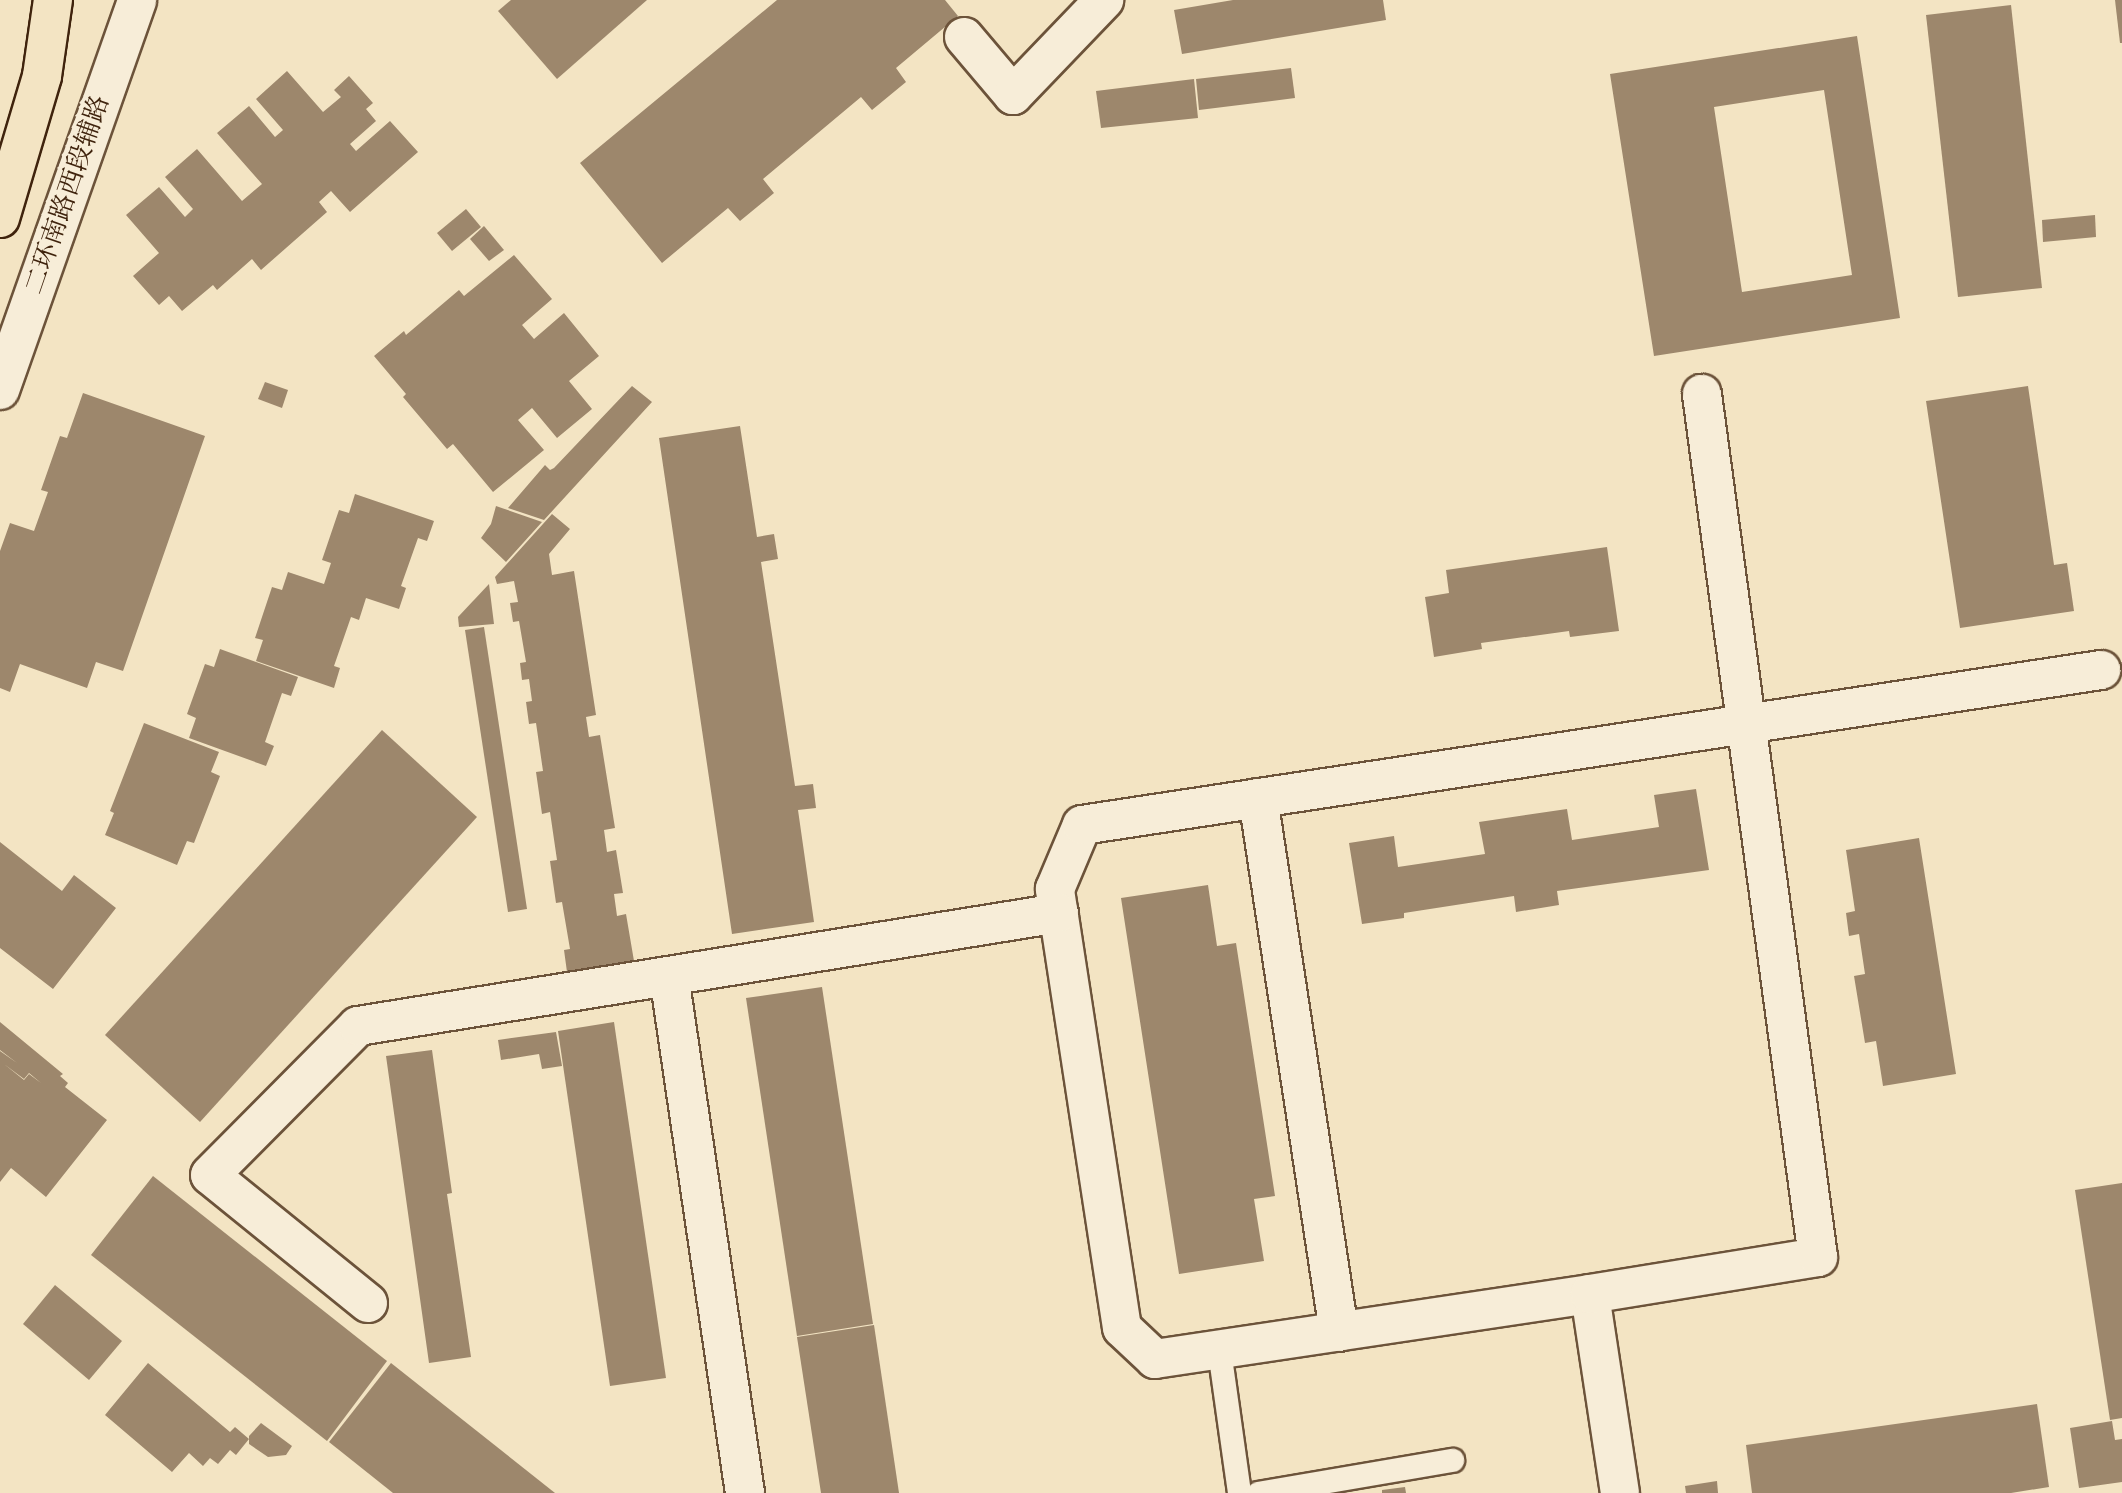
<!DOCTYPE html>
<meta charset="utf-8">
<style>
body{margin:0}
#map{position:relative;width:2122px;height:1493px;overflow:hidden;background:#f3e4c3;font-family:"IM FELL DW Pica","Noto Serif SC",serif}
div>[style]{position:absolute}
[style*='--x']{left:calc(var(--x)*1px);top:calc(var(--y)*1px);width:calc(var(--w)*1px);rotate:calc(var(--a)*1deg)}
.building>*{inset:0;background:#9d876c}
.roads{filter:drop-shadow(2px 0 #6c533a) drop-shadow(-2px 0 #6c533a) drop-shadow(0 2px #6c533a) drop-shadow(0 -2px #6c533a)}
.service>*{height:23px;margin:-11.5px;padding:0 11.5px;transform-origin:11.5px;border-radius:11.5px;background:#f7edd8}
.minor>*{height:38px;margin:-19px;padding:0 19px;transform-origin:19px;border-radius:19px;background:#f7edd8}
.bridges{filter:drop-shadow(2px 0 #3f230d) drop-shadow(-2px 0 #3f230d) drop-shadow(0 2px #3f230d) drop-shadow(0 -2px #3f230d)}
.trunk-bridge>*{height:38px;margin:-19px;padding:0 19px;transform-origin:19px;border-radius:19px;background:#f3e4c3}
span{translate:-50% -50%;white-space:nowrap;text-align:center;line-height:1.15;-webkit-text-stroke:7px #f7edd8;paint-order:stroke}
.street-label{font-size:26px;color:#3f230d}
</style>
<div id="map">
<div class="building">
<i style="clip-path:polygon(511px 0,647px 0,557px 79px,498px 11px)"></i>
<i style="clip-path:polygon(777px 0,945px 0,958px 16px,896px 68px,906px 82px,872px 110px,861px 97px,763px 179px,774px 193px,740px 221px,728px 208px,662px 263px,580px 163px)"></i>
<i style="clip-path:polygon(1233px 0,1383px 0,1386px 20px,1182px 54px,1174px 10px)"></i>
<i style="clip-path:polygon(2115px 0,2122px 0,2122px 43px,2120px 43px)"></i>
<i style="clip-path:polygon(2011px 5px,2042px 288px,1958px 297px,1926px 15px)"></i>
<i style="clip-path:polygon(evenodd,1857px 36px,1900px 318px,1654px 356px,1610px 74px,1857px 36px,1824px 90px,1852px 275px,1742px 292px,1714px 107px,1824px 90px)"></i>
<i style="clip-path:polygon(1291px 68px,1295px 98px,1199px 110px,1196px 79px)"></i>
<i style="clip-path:polygon(287px 71px,323px 112px,341px 97px,334px 90px,349px 76px,373px 103px,366px 109px,376px 121px,350px 144px,356px 151px,390px 121px,418px 152px,350px 212px,331px 191px,319px 202px,327px 212px,261px 270px,252px 259px,217px 290px,213px 285px,182px 311px,169px 296px,159px 305px,133px 276px,159px 253px,126px 215px,159px 187px,185px 217px,193px 209px,165px 177px,197px 149px,242px 201px,262px 184px,217px 133px,249px 106px,275px 137px,283px 130px,256px 99px)"></i>
<i style="clip-path:polygon(1194px 79px,1198px 118px,1101px 128px,1096px 91px)"></i>
<i style="clip-path:polygon(466px 209px,481px 227px,452px 251px,437px 233px)"></i>
<i style="clip-path:polygon(2095px 215px,2096px 237px,2043px 242px,2042px 220px)"></i>
<i style="clip-path:polygon(484px 226px,504px 250px,489px 261px,470px 239px)"></i>
<i style="clip-path:polygon(514px 255px,552px 299px,522px 325px,534px 339px,564px 313px,599px 356px,569px 381px,592px 409px,557px 438px,532px 408px,518px 420px,544px 450px,493px 492px,453px 444px,447px 449px,403px 397px,406px 394px,374px 356px,404px 331px,406px 335px,459px 290px,464px 296px)"></i>
<i style="clip-path:polygon(265px 382px,288px 390px,282px 408px,258px 399px)"></i>
<i style="clip-path:polygon(632px 386px,652px 402px,544px 520px,508px 508px,545px 465px,550px 470px,554px 468px)"></i>
<i style="clip-path:polygon(2028px 386px,2054px 565px,2067px 563px,2074px 611px,1960px 628px,1926px 401px)"></i>
<i style="clip-path:polygon(83px 393px,205px 436px,123px 671px,96px 662px,87px 688px,20px 664px,10px 692px,0 688px,0 551px,10px 523px,34px 531px,48px 492px,41px 490px,60px 436px,67px 438px)"></i>
<i style="clip-path:polygon(740px 426px,757px 537px,774px 534px,778px 559px,761px 562px,795px 786px,813px 784px,816px 808px,798px 810px,814px 922px,732px 934px,659px 438px)"></i>
<i style="clip-path:polygon(355px 494px,434px 521px,427px 541px,418px 538px,401px 586px,406px 588px,399px 609px,366px 598px,359px 620px,351px 617px,334px 666px,340px 668px,334px 688px,256px 661px,263px 640px,255px 638px,272px 587px,282px 590px,288px 572px,324px 584px,331px 563px,322px 560px,339px 510px,349px 513px)"></i>
<i style="clip-path:polygon(496px 506px,542px 522px,506px 562px,481px 538px,491px 524px)"></i>
<i style="clip-path:polygon(552px 514px,570px 529px,549px 554px,552px 575px,574px 571px,596px 715px,586px 717px,589px 737px,600px 735px,615px 828px,604px 830px,607px 852px,616px 850px,623px 893px,614px 894px,617px 916px,626px 914px,634px 961px,567px 972px,564px 950px,570px 949px,562px 902px,556px 903px,550px 861px,557px 860px,550px 812px,542px 814px,536px 772px,543px 771px,536px 723px,529px 724px,526px 702px,532px 701px,529px 679px,522px 680px,520px 663px,526px 662px,519px 621px,513px 622px,510px 603px,518px 602px,514px 581px,497px 584px,495px 577px)"></i>
<i style="clip-path:polygon(1607px 547px,1619px 631px,1570px 637px,1569px 631px,1481px 643px,1482px 649px,1434px 657px,1425px 597px,1449px 593px,1446px 570px)"></i>
<i style="clip-path:polygon(489px 584px,494px 624px,459px 627px,458px 617px)"></i>
<i style="clip-path:polygon(484px 627px,527px 909px,508px 912px,465px 630px)"></i>
<i style="clip-path:polygon(220px 649px,298px 677px,291px 696px,282px 693px,265px 742px,274px 746px,266px 766px,189px 738px,196px 718px,187px 714px,205px 664px,214px 667px)"></i>
<i style="clip-path:polygon(144px 723px,219px 752px,211px 772px,220px 776px,194px 843px,187px 841px,177px 865px,105px 835px,114px 813px,110px 811px)"></i>
<i style="clip-path:polygon(382px 730px,477px 817px,200px 1122px,105px 1035px)"></i>
<i style="clip-path:polygon(1696px 789px,1709px 870px,1557px 891px,1559px 905px,1516px 912px,1514px 896px,1404px 913px,1404px 918px,1362px 924px,1349px 843px,1394px 836px,1398px 867px,1485px 854px,1479px 822px,1567px 809px,1572px 840px,1659px 827px,1654px 795px)"></i>
<i style="clip-path:polygon(1919px 838px,1956px 1074px,1883px 1086px,1876px 1041px,1865px 1043px,1854px 976px,1865px 974px,1859px 934px,1849px 936px,1846px 913px,1855px 911px,1846px 850px)"></i>
<i style="clip-path:polygon(0 842px,62px 891px,74px 875px,116px 908px,53px 989px,0 948px)"></i>
<i style="clip-path:polygon(1208px 885px,1217px 946px,1236px 943px,1275px 1196px,1254px 1199px,1264px 1261px,1179px 1274px,1121px 898px)"></i>
<i style="clip-path:polygon(822px 987px,873px 1324px,797px 1336px,746px 998px)"></i>
<i style="clip-path:polygon(evenodd,0 1022px,63px 1074px,60px 1076px,68px 1083px,65px 1087px,107px 1120px,46px 1197px,11px 1168px,0 1182px,0 1051px,17px 1063px,0 1050px,0 1022px,4px 1064px,24px 1079px,29px 1073px,41px 1083px,29px 1074px,24px 1080px,4px 1064px)"></i>
<i style="clip-path:polygon(614px 1022px,666px 1378px,610px 1386px,558px 1031px)"></i>
<i style="clip-path:polygon(556px 1032px,562px 1066px,542px 1069px,539px 1054px,501px 1060px,498px 1040px)"></i>
<i style="clip-path:polygon(432px 1050px,452px 1193px,447px 1194px,471px 1357px,429px 1363px,386px 1056px)"></i>
<i style="clip-path:polygon(153px 1176px,387px 1361px,327px 1441px,91px 1255px)"></i>
<i style="clip-path:polygon(2122px 1183px,2122px 1418px,2110px 1420px,2075px 1190px)"></i>
<i style="clip-path:polygon(55px 1285px,122px 1341px,89px 1380px,23px 1324px)"></i>
<i style="clip-path:polygon(874px 1325px,899px 1493px,821px 1493px,797px 1337px)"></i>
<i style="clip-path:polygon(148px 1363px,230px 1432px,235px 1427px,249px 1439px,236px 1455px,230px 1450px,218px 1464px,210px 1458px,203px 1466px,189px 1453px,172px 1472px,105px 1415px)"></i>
<i style="clip-path:polygon(391px 1363px,555px 1493px,393px 1493px,329px 1442px)"></i>
<i style="clip-path:polygon(2037px 1404px,2049px 1487px,2011px 1493px,1752px 1493px,1746px 1445px)"></i>
<i style="clip-path:polygon(2112px 1421px,2115px 1440px,2122px 1439px,2122px 1482px,2079px 1488px,2070px 1428px)"></i>
<i style="clip-path:polygon(261px 1423px,292px 1446px,286px 1455px,268px 1457px,249px 1444px,249px 1436px)"></i>
<i style="clip-path:polygon(1717px 1481px,1718px 1493px,1686px 1493px,1685px 1486px)"></i>
<i style="clip-path:polygon(1405px 1487px,1406px 1493px,1382px 1493px,1382px 1490px)"></i>
</div>
<div class="roads">
<div class="service">
<i style="--x:1219;--y:1350;--w:144;--a:82"></i>
<i style="--x:1258;--y:1493;--w:197;--a:-9.7"></i>
</div>
<div class="minor">
<i style="--x:964;--y:37;--w:76;--a:49.8"></i>
<i style="--x:1013;--y:95;--w:132;--a:-46.2"></i>
<i style="--x:0;--y:390;--w:413;--a:-70.6"></i>
<i style="--x:1258;--y:798;--w:540;--a:81.37"></i>
<i style="--x:669;--y:976;--w:523;--a:81.64"></i>
<i style="--x:1590;--y:1294;--w:440;--a:171.5"></i>
<i style="--x:1155;--y:1359;--w:45;--a:-136.8"></i>
<i style="--x:1122;--y:1328;--w:444;--a:-98.7"></i>
<i style="--x:1055;--y:889;--w:69;--a:-67.1"></i>
<i style="--x:1082;--y:825;--w:1031;--a:-8.65"></i>
<i style="--x:368;--y:1303;--w:203;--a:-141"></i>
<i style="--x:210;--y:1175;--w:210;--a:-45.2"></i>
<i style="--x:358;--y:1026;--w:710;--a:-9.16"></i>
<i style="--x:1620;--y:1493;--w:201;--a:-98.6"></i>
<i style="--x:1590;--y:1294;--w:231;--a:-9.2"></i>
<i style="--x:1818;--y:1257;--w:871;--a:-97.66"></i>
</div>
</div>
<div class="bridges">
<div class="trunk-bridge">
<i style="--x:0;--y:218;--w:148;--a:-73.5"></i>
<i style="--x:42;--y:76;--w:77;--a:-81.8"></i>
</div>
</div>
<div class="street-label">
<span style="left:68px;top:195px;rotate:-71deg">二环南路西段辅路</span>
</div>
</div>
